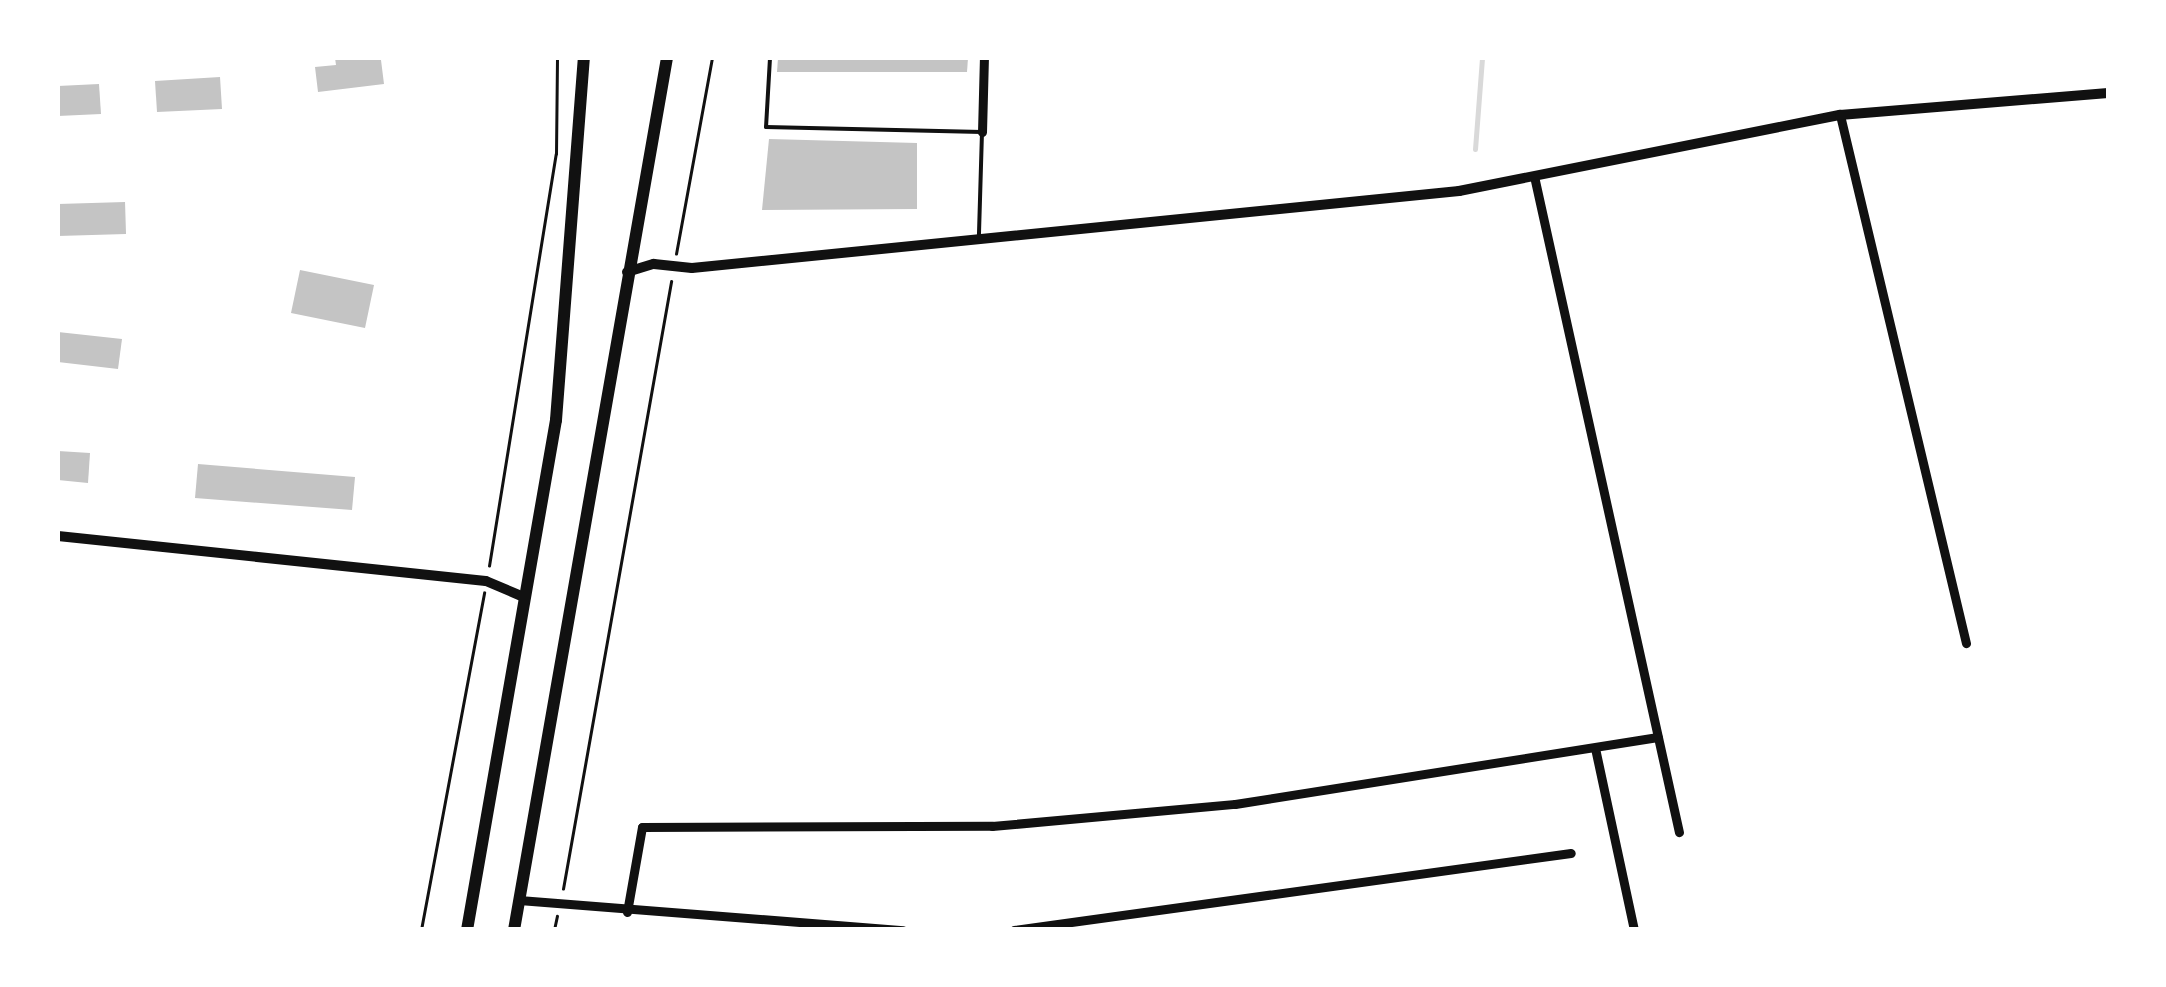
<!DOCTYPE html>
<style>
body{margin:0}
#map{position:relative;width:2166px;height:987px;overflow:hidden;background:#fff;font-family:"Varela Round",sans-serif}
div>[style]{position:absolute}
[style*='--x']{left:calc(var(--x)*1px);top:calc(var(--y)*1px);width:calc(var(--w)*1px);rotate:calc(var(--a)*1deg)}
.stream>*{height:5px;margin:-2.5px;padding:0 2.5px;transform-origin:2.5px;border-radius:2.5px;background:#d9d9d9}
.building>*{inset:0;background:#c4c4c4}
.path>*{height:2.5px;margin:-1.25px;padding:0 1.25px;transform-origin:1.25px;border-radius:1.25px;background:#111}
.service>*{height:4px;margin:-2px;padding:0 2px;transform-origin:2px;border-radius:2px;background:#111}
.minor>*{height:9px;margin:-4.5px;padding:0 4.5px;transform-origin:4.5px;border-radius:4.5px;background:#111}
.tertiary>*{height:10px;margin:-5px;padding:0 5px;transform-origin:5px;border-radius:5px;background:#111}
.primary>*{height:12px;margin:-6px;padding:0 6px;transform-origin:6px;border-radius:6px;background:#111}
span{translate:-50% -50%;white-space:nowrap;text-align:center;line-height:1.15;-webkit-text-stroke:8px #fff;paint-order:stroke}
.frame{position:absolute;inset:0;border:60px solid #fff;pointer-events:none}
</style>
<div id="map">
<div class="stream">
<i style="--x:1475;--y:149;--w:91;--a:-85.6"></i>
</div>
<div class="building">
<i style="clip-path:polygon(335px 58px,381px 60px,384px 84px,318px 92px,315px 67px,336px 65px)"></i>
<i style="clip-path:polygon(778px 58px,968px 58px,967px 72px,777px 72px)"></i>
<i style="clip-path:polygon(220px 77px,222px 109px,157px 112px,155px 81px)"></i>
<i style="clip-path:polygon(99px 84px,101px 114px,58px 116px,58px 86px)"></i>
<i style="clip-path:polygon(769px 139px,917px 143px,917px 209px,762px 210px)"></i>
<i style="clip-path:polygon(125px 202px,126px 234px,58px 236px,58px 204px)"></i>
<i style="clip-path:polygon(300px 270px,374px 285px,365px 328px,291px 313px)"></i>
<i style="clip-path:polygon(58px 332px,122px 339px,118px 369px,58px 362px)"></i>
<i style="clip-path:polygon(58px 451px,90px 453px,88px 483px,58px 480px)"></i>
<i style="clip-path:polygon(198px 464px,355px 477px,352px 510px,195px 498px)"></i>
</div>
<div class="path">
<i style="--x:676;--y:254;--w:199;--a:-79.6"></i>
<i style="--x:489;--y:566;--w:417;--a:-80.8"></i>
<i style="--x:556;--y:154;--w:96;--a:-89.4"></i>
<i style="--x:563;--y:889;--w:617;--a:-79.91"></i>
<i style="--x:421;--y:930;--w:343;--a:-79.4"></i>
<i style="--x:554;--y:930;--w:14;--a:-78"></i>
</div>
<div class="service">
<i style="--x:770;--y:58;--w:69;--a:93.3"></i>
<i style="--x:766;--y:127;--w:216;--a:1.3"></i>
<i style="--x:982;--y:132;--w:104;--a:91.7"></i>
</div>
<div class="minor">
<i style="--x:1840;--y:115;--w:543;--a:76.58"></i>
<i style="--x:982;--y:132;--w:74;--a:-88.5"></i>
<i style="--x:1534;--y:176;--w:672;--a:77.54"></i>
<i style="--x:1595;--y:748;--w:186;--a:77.9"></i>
<i style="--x:519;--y:900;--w:385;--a:4.5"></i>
<i style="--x:627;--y:912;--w:86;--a:-80"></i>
<i style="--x:642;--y:827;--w:350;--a:-0.2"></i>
<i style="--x:992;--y:826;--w:244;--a:-5.2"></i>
<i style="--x:1235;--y:804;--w:428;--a:-9"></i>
<i style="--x:1014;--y:930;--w:562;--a:-7.87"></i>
</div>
<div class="tertiary">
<i style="--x:627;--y:272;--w:28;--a:-17"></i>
<i style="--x:654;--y:264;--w:38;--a:6"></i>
<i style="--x:692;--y:268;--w:771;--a:-5.73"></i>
<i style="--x:1459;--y:191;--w:389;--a:-11.3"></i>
<i style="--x:1840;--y:115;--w:269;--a:-4.7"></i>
<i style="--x:58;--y:536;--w:430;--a:6"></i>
<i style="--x:486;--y:581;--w:38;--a:23"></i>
</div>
<div class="primary">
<i style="--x:467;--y:930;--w:518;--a:-80.1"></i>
<i style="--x:556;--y:420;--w:363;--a:-85.6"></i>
<i style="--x:514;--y:930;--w:885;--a:-80.05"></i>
</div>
<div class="frame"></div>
</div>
